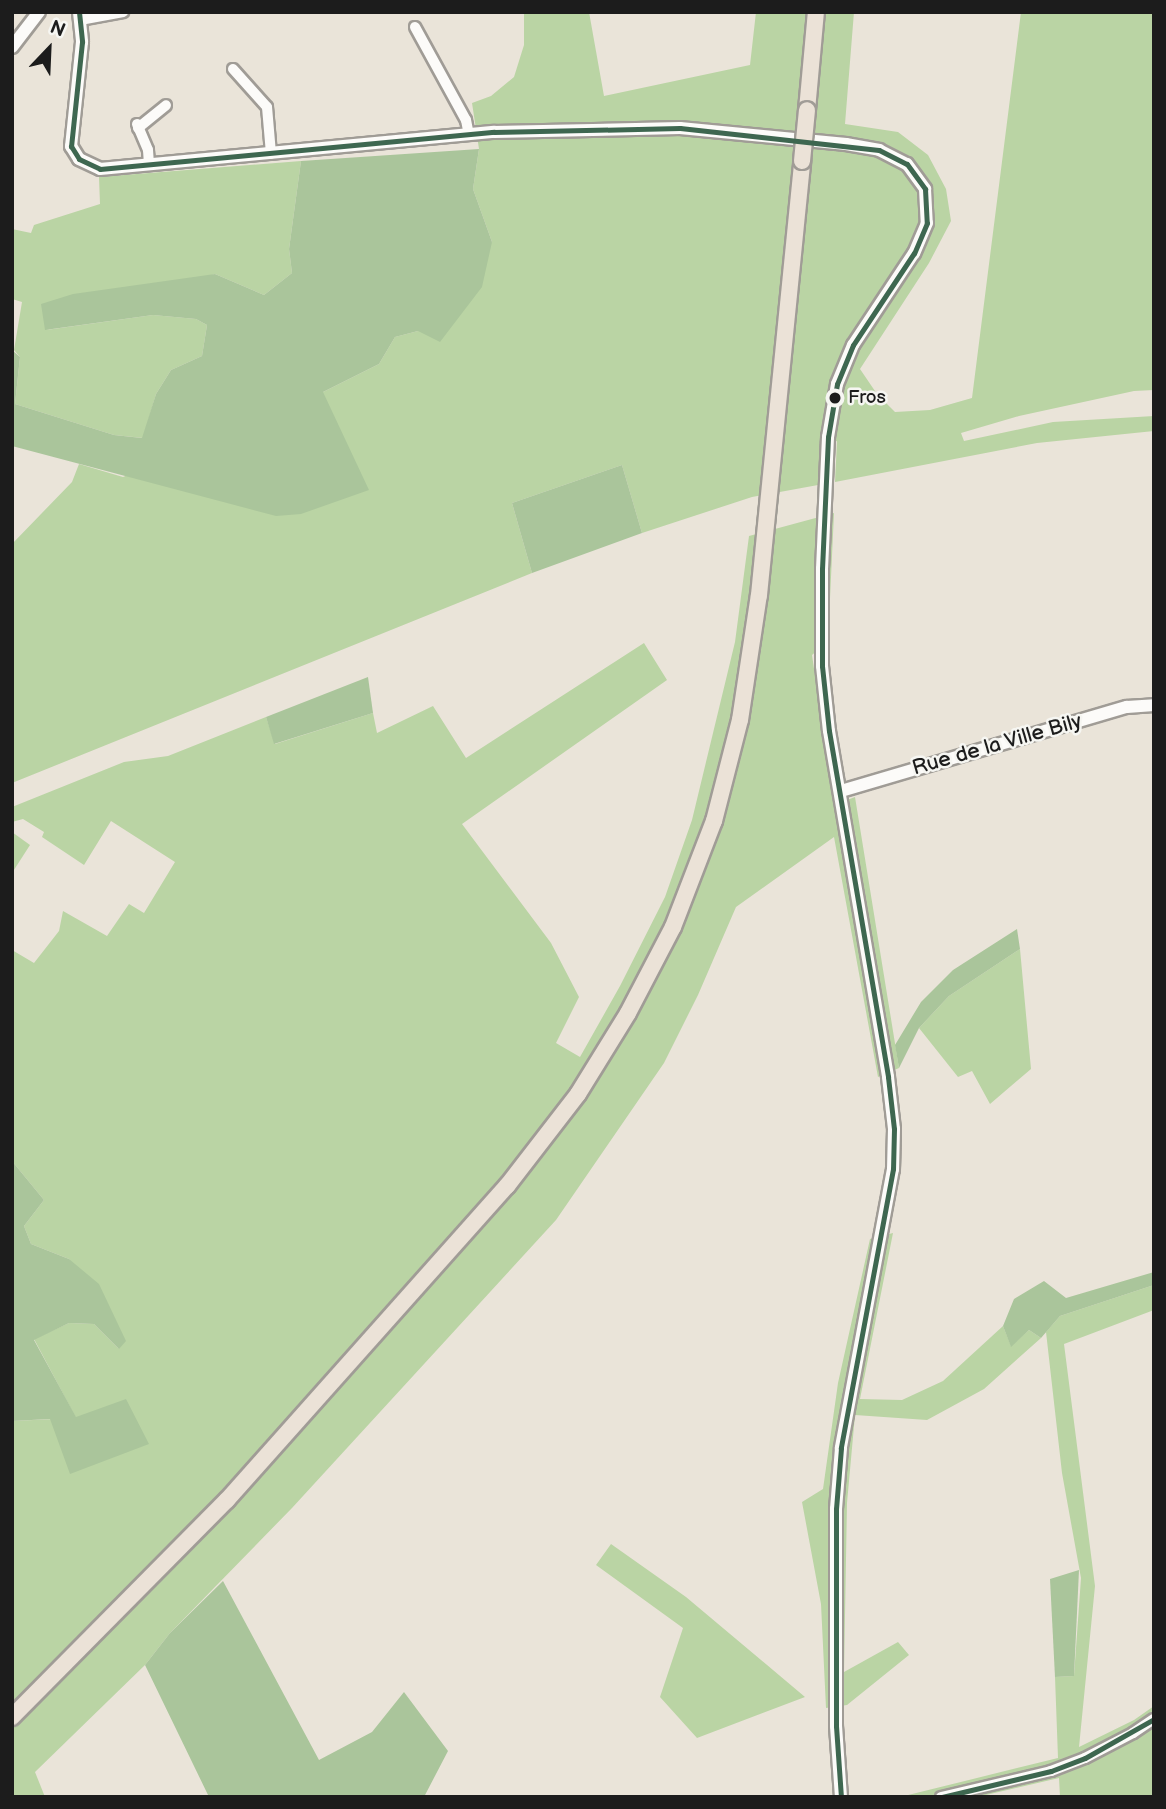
<!DOCTYPE html>
<style>
body{margin:0}
#map{position:relative;width:1166px;height:1809px;overflow:hidden;background:#eae4d9;font-family:"Balsamiq Sans",sans-serif}
div>[style]{position:absolute}
[style*='--x']{left:calc(var(--x)*1px);top:calc(var(--y)*1px);width:calc(var(--w)*1px);rotate:calc(var(--a)*1deg)}
.green>*{inset:0;background:#bad4a4}
.forest>*{inset:0;background:#aac59b}
.roads{filter:drop-shadow(2px 0 #a09c96) drop-shadow(-2px 0 #a09c96) drop-shadow(0 2px #a09c96) drop-shadow(0 -2px #a09c96)}
.minor>*{height:10px;margin:-5px;padding:0 5px;transform-origin:5px;border-radius:5px;background:#fcfbf9}
.tertiary>*{height:12px;margin:-6px;padding:0 6px;transform-origin:6px;border-radius:6px;background:#fcfbf9}
.trunk>*{height:16px;margin:-8px;padding:0 8px;transform-origin:8px;border-radius:8px;background:#ebe2d7}
.bridges{filter:drop-shadow(2px 0 #a09c96) drop-shadow(-2px 0 #a09c96) drop-shadow(0 2px #a09c96) drop-shadow(0 -2px #a09c96)}
.trunk-bridge>*{height:16px;margin:-8px;padding:0 8px;transform-origin:8px;border-radius:8px;background:#ebe2d7}
.bus-1>*{height:5px;margin:-2.5px;padding:0 2.5px;transform-origin:2.5px;border-radius:2.5px;background:#3e6750}
.dots>*{width:19px;height:19px;translate:-50% -50%;box-sizing:border-box;border:4px solid #f6f6f2;border-radius:50%}
span{translate:-50% -50%;white-space:nowrap;text-align:center;line-height:1.15;-webkit-text-stroke:5px #f6f6f2;paint-order:stroke}
.bus-label{font-size:19px;color:#1c1c1c}
.left{translate:0 -50%;text-align:left}
.street-label{font-size:21px;color:#1c1c1c}
.frame{position:absolute;inset:0;border:14px solid #1c1c1c;pointer-events:none}
.north{position:absolute;left:14px;top:14px;width:70px;height:70px;-webkit-text-stroke:5px #f6f6f2;paint-order:stroke;rotate:23deg;font-size:19px;font-weight:700;line-height:28px;text-align:center;color:#1c1c1c}
.north::after{content:'';display:block;margin:auto;width:24px;height:32px;background:#1c1c1c;clip-path:polygon(50% 0,100% 100%,50% 72%,0 100%)}
</style>
<div id="map">
<div class="green">
<i style="clip-path:polygon(524px 12px,589px 12px,604px 96px,750px 65px,756px 12px,854px 12px,845px 124px,898px 132px,928px 155px,946px 189px,951px 221px,929px 263px,860px 369px,877px 394px,895px 412px,930px 410px,972px 398px,1021px 12px,1154px 12px,1154px 390px,1134px 391px,1019px 416px,961px 433px,964px 441px,1053px 422px,1154px 416px,1154px 431px,1037px 443px,835px 482px,837px 441px,820px 448px,818px 485px,752px 497px,642px 533px,622px 465px,512px 503px,532px 573px,12px 783px,12px 544px,72px 482px,79px 464px,123px 477px,323px 392px,379px 364px,395px 337px,418px 331px,492px 242px,473px 189px,479px 149px,472px 103px,491px 96px,514px 77px,524px 45px)"></i>
<i style="clip-path:polygon(301px 161px,289px 249px,292px 273px,264px 295px,215px 274px,46px 330px,153px 315px,196px 319px,207px 325px,202px 356px,171px 370px,156px 394px,143px 438px,114px 435px,15px 404px,20px 357px,14px 350px,22px 302px,12px 299px,12px 229px,31px 233px,34px 225px,100px 204px,99px 177px)"></i>
<i style="clip-path:polygon(834px 513px,828px 641px,812px 655px,834px 805px,855px 797px,899px 1068px,878px 1077px,834px 837px,736px 907px,698px 995px,664px 1063px,556px 1220px,292px 1508px,170px 1633px,145px 1665px,35px 1772px,45px 1797px,12px 1797px,12px 1421px,76px 1418px,34px 1339px,69px 1323px,94px 1324px,119px 1349px,69px 1259px,31px 1244px,24px 1226px,44px 1200px,12px 1161px,12px 950px,34px 963px,59px 931px,63px 911px,107px 936px,129px 904px,144px 913px,175px 862px,111px 821px,84px 865px,42px 837px,44px 832px,23px 819px,12px 822px,12px 807px,124px 762px,168px 756px,266px 717px,275px 744px,373px 713px,377px 733px,433px 706px,466px 758px,644px 643px,667px 680px,462px 824px,551px 943px,579px 997px,556px 1043px,580px 1057px,620px 986px,665px 897px,692px 820px,735px 642px,749px 536px)"></i>
<i style="clip-path:polygon(12px 832px,30px 845px,12px 873px)"></i>
<i style="clip-path:polygon(1020px 949px,1031px 1069px,990px 1104px,972px 1071px,958px 1077px,919px 1028px,949px 996px)"></i>
<i style="clip-path:polygon(893px 1233px,860px 1399px,902px 1400px,943px 1381px,1003px 1326px,1011px 1346px,1029px 1330px,1041px 1338px,984px 1389px,927px 1420px,855px 1415px,847px 1503px,844px 1672px,898px 1642px,909px 1655px,847px 1705px,826px 1708px,821px 1604px,802px 1502px,823px 1489px,838px 1383px,870px 1239px)"></i>
<i style="clip-path:polygon(1154px 1285px,1154px 1310px,1064px 1344px,1095px 1586px,1079px 1747px,1134px 1720px,1154px 1706px,1154px 1797px,1060px 1797px,1059px 1778px,977px 1797px,900px 1797px,1058px 1758px,1055px 1677px,1074px 1676px,1081px 1578px,1062px 1473px,1046px 1332px,1060px 1316px)"></i>
<i style="clip-path:polygon(611px 1544px,686px 1597px,805px 1697px,697px 1738px,660px 1697px,683px 1628px,596px 1565px)"></i>
</div>
<div class="forest">
<i style="clip-path:polygon(479px 149px,473px 189px,492px 242px,482px 287px,440px 342px,418px 331px,395px 337px,379px 364px,323px 392px,369px 490px,301px 514px,276px 516px,12px 446px,12px 350px,20px 357px,15px 404px,114px 435px,142px 438px,156px 394px,171px 370px,202px 356px,207px 325px,196px 319px,153px 315px,45px 330px,41px 304px,73px 294px,215px 274px,264px 295px,292px 273px,289px 249px,301px 161px)"></i>
<i style="clip-path:polygon(622px 465px,642px 533px,532px 573px,512px 503px)"></i>
<i style="clip-path:polygon(368px 677px,373px 713px,274px 744px,266px 717px)"></i>
<i style="clip-path:polygon(1017px 929px,1020px 949px,949px 996px,919px 1028px,899px 1068px,895px 1045px,921px 1002px,953px 970px)"></i>
<i style="clip-path:polygon(12px 1161px,44px 1200px,24px 1226px,31px 1244px,69px 1259px,99px 1284px,126px 1341px,119px 1349px,94px 1324px,69px 1323px,34px 1340px,76px 1417px,126px 1399px,149px 1444px,70px 1474px,50px 1419px,12px 1421px)"></i>
<i style="clip-path:polygon(1154px 1272px,1154px 1285px,1060px 1316px,1041px 1338px,1029px 1330px,1011px 1347px,1003px 1326px,1014px 1299px,1044px 1281px,1066px 1298px)"></i>
<i style="clip-path:polygon(1079px 1570px,1074px 1676px,1055px 1677px,1050px 1579px)"></i>
<i style="clip-path:polygon(223px 1581px,319px 1760px,372px 1732px,404px 1692px,448px 1751px,424px 1797px,209px 1797px,145px 1665px,170px 1633px)"></i>
</div>
<div class="roads">
<div class="minor">
<i style="--x:80;--y:20;--w:44;--a:-10.5"></i>
<i style="--x:415;--y:27;--w:106;--a:61.3"></i>
<i style="--x:466;--y:120;--w:15;--a:79"></i>
<i style="--x:233;--y:69;--w:51;--a:48.2"></i>
<i style="--x:267;--y:107;--w:47;--a:85.1"></i>
<i style="--x:137;--y:124;--w:28;--a:67"></i>
<i style="--x:148;--y:150;--w:15;--a:86"></i>
<i style="--x:138;--y:128;--w:36;--a:-39"></i>
<i style="--x:941;--y:1797;--w:113;--a:-13.3"></i>
<i style="--x:1051;--y:1771;--w:36;--a:-21"></i>
<i style="--x:1085;--y:1758;--w:54;--a:-27.5"></i>
<i style="--x:1133;--y:1733;--w:25;--a:-34"></i>
</div>
<div class="tertiary">
<i style="--x:79;--y:12;--w:30;--a:84"></i>
<i style="--x:82;--y:42;--w:105;--a:96"></i>
<i style="--x:71;--y:146;--w:15;--a:58"></i>
<i style="--x:79;--y:159;--w:23;--a:25"></i>
<i style="--x:100;--y:169;--w:396;--a:-5.4"></i>
<i style="--x:494;--y:132;--w:186;--a:-1.2"></i>
<i style="--x:680;--y:128;--w:167;--a:5.5"></i>
<i style="--x:846;--y:144;--w:34;--a:10"></i>
<i style="--x:879;--y:150;--w:31;--a:27"></i>
<i style="--x:907;--y:164;--w:31;--a:54"></i>
<i style="--x:925;--y:189;--w:34;--a:87"></i>
<i style="--x:927;--y:223;--w:33;--a:113"></i>
<i style="--x:914;--y:253;--w:110;--a:123.5"></i>
<i style="--x:853;--y:345;--w:42;--a:112.3"></i>
<i style="--x:837;--y:384;--w:54;--a:99.6"></i>
<i style="--x:828;--y:437;--w:132;--a:92.6"></i>
<i style="--x:822;--y:569;--w:97;--a:90"></i>
<i style="--x:822;--y:666;--w:65;--a:83.9"></i>
<i style="--x:829;--y:731;--w:351;--a:80.3"></i>
<i style="--x:888;--y:1077;--w:52;--a:83.4"></i>
<i style="--x:894;--y:1129;--w:40;--a:91.4"></i>
<i style="--x:893;--y:1169;--w:284;--a:100.6"></i>
<i style="--x:841;--y:1448;--w:61;--a:94.7"></i>
<i style="--x:836;--y:1509;--w:217;--a:90"></i>
<i style="--x:836;--y:1726;--w:71;--a:86"></i>
<i style="--x:12;--y:47;--w:44;--a:-52.4"></i>
<i style="--x:841;--y:791;--w:298;--a:-16.4"></i>
<i style="--x:1127;--y:707;--w:27;--a:-4"></i>
</div>
<div class="trunk">
<i style="--x:807;--y:110;--w:98;--a:-84.8"></i>
<i style="--x:12;--y:1717;--w:305;--a:-45.3"></i>
<i style="--x:227;--y:1500;--w:421;--a:-48.3"></i>
<i style="--x:507;--y:1186;--w:116;--a:-52.3"></i>
<i style="--x:578;--y:1094;--w:95;--a:-58.3"></i>
<i style="--x:628;--y:1013;--w:97;--a:-62.4"></i>
<i style="--x:673;--y:927;--w:114;--a:-68.9"></i>
<i style="--x:714;--y:821;--w:104;--a:-75.6"></i>
<i style="--x:740;--y:720;--w:126;--a:-81.4"></i>
<i style="--x:759;--y:595;--w:436;--a:-84.3"></i>
</div>
</div>
<div class="bridges">
<div class="trunk-bridge">
<i style="--x:802;--y:161;--w:51;--a:-84.4"></i>
</div>
</div>
<div class="bus-1">
<i style="--x:79;--y:12;--w:30;--a:84"></i>
<i style="--x:82;--y:42;--w:105;--a:96"></i>
<i style="--x:71;--y:146;--w:15;--a:58"></i>
<i style="--x:79;--y:159;--w:23;--a:25"></i>
<i style="--x:100;--y:169;--w:396;--a:-5.4"></i>
<i style="--x:494;--y:132;--w:186;--a:-1.2"></i>
<i style="--x:680;--y:128;--w:200;--a:6.3"></i>
<i style="--x:879;--y:150;--w:31;--a:27"></i>
<i style="--x:907;--y:164;--w:31;--a:54"></i>
<i style="--x:925;--y:189;--w:34;--a:87"></i>
<i style="--x:927;--y:223;--w:33;--a:113"></i>
<i style="--x:914;--y:253;--w:110;--a:123.5"></i>
<i style="--x:853;--y:345;--w:42;--a:112.3"></i>
<i style="--x:837;--y:384;--w:54;--a:99.6"></i>
<i style="--x:828;--y:437;--w:132;--a:92.6"></i>
<i style="--x:822;--y:569;--w:97;--a:90"></i>
<i style="--x:822;--y:666;--w:65;--a:83.9"></i>
<i style="--x:829;--y:731;--w:351;--a:80.3"></i>
<i style="--x:888;--y:1077;--w:52;--a:83.4"></i>
<i style="--x:894;--y:1129;--w:40;--a:91.4"></i>
<i style="--x:893;--y:1169;--w:284;--a:100.6"></i>
<i style="--x:841;--y:1448;--w:61;--a:94.7"></i>
<i style="--x:836;--y:1509;--w:217;--a:90"></i>
<i style="--x:836;--y:1726;--w:71;--a:86"></i>
<i style="--x:942;--y:1797;--w:112;--a:-13.4"></i>
<i style="--x:1051;--y:1771;--w:36;--a:-21"></i>
<i style="--x:1085;--y:1758;--w:79;--a:-29.5"></i>
</div>
<div class="dots">
<i style="left:835px;top:398px;background:#1c1c1c"></i>
</div>
<div class="bus-label">
<span class="left" style="left:848px;top:398px">Fros</span>
</div>
<div class="street-label">
<span style="left:997px;top:745px;rotate:-16deg">Rue de la Ville Bily</span>
</div>
<div class="frame"></div>
<div class="north">N</div>
</div>
